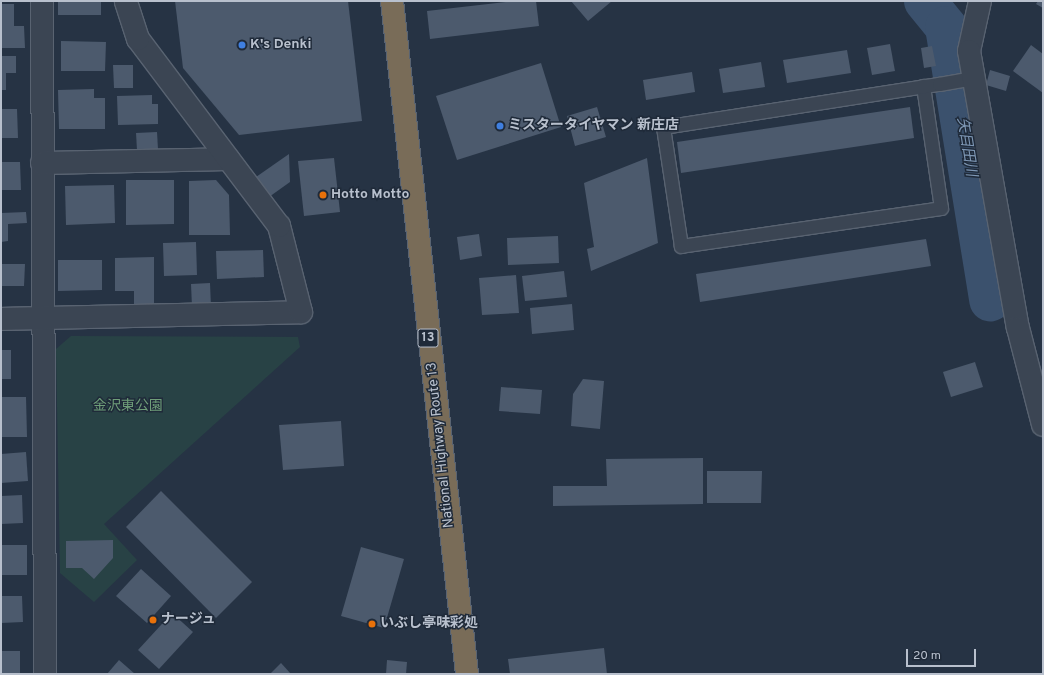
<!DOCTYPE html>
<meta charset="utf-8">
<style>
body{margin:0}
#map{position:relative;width:1044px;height:675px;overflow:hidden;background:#263344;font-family:Overpass,"Noto Sans JP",sans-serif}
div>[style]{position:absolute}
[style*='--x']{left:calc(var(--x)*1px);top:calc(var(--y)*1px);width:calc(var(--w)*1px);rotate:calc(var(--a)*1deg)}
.green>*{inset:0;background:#284245}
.river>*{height:42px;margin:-21px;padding:0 21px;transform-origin:21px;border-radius:21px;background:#3b516d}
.building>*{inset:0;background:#4c5a6d}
.roads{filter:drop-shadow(1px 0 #596371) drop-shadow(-1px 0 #596371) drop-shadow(0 1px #596371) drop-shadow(0 -1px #596371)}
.lane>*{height:13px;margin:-6.5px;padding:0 6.5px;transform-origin:6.5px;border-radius:6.5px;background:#3b4553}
.street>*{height:22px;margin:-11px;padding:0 11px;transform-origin:11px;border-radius:11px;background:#3b4553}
.highway>*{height:22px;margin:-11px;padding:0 11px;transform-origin:11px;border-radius:11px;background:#796c58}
.dots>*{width:11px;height:11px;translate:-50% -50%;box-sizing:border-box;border:2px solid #1f2a39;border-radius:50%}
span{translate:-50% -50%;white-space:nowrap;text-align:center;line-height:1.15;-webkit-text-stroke:3px #1f2a39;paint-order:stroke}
.shield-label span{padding:1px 3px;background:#1f2a39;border:1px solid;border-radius:3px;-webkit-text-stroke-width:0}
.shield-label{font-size:13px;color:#b8c0cd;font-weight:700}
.poi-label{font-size:14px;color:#b8c0cd;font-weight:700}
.left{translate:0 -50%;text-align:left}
.park-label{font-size:14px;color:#6f9e79}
.street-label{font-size:14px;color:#b8c0cd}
.water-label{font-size:15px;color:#7e97b4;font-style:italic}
.frame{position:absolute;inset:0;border:2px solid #b8c0cd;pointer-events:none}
.scale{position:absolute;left:906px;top:649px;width:70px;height:18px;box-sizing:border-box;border:2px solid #b8c0cd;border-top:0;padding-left:5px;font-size:12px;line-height:14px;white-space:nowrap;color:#b8c0cd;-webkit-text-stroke:3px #1f2a39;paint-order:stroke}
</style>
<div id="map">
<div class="green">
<i style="clip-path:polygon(71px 336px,298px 337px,300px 347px,104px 524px,137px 560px,94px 602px,60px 573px,56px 349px)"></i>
</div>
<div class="river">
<i style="--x:925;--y:1;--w:33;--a:51"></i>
<i style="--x:946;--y:27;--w:277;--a:80.8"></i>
</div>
<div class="building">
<i style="clip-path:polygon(58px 1px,101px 1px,101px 15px,58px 15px)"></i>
<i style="clip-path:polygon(175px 1px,348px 1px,362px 121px,239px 135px,183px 68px)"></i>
<i style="clip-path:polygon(515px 1px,536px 1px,539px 26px,430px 39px,427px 11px)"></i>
<i style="clip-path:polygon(571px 1px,612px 1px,588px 21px)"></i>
<i style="clip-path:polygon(1038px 1px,1043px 1px,1043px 8px,1036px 4px)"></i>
<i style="clip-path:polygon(1px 4px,14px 4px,14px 26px,24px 26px,25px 48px,1px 48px)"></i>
<i style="clip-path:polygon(61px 41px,106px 42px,105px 71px,61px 71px)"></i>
<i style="clip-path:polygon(890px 44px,895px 71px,872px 75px,867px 48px)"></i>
<i style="clip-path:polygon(1031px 45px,1043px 54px,1043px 93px,1013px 71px)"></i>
<i style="clip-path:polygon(932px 46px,936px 66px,924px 68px,921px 48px)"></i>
<i style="clip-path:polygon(847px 50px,851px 73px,787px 83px,783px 60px)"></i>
<i style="clip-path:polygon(1px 56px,16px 56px,16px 73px,6px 73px,6px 90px,1px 90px)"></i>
<i style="clip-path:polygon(761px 62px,765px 87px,723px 93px,719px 69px)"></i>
<i style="clip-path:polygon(541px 63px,561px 127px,457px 160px,436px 96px)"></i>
<i style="clip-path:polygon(113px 65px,133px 65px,133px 88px,114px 88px)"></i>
<i style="clip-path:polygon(990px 70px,1010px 76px,1006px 91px,986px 85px)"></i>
<i style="clip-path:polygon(692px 72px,695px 92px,646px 100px,643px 80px)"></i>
<i style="clip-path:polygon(94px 89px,94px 98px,105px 98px,105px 129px,59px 129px,58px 90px)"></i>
<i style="clip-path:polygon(152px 95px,152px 104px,158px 104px,158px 124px,118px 125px,117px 96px)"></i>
<i style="clip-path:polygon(597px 107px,606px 137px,575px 146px,567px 116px)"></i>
<i style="clip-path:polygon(910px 107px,914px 138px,681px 173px,677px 142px)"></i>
<i style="clip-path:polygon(1px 109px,17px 109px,18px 138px,1px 138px)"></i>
<i style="clip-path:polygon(157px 132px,158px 149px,137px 150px,136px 133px)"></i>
<i style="clip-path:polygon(289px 154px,290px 182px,269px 197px,256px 177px)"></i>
<i style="clip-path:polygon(334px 158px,340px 212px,304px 216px,298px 161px)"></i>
<i style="clip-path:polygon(647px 158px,658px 243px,591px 271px,587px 249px,594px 247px,584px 183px)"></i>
<i style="clip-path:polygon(1px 162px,20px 162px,21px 190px,1px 190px)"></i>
<i style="clip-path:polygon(126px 180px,174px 180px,174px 224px,126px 225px)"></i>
<i style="clip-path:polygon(216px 180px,229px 195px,230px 235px,189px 235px,189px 181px)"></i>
<i style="clip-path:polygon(114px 185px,115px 223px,66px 225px,65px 186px)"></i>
<i style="clip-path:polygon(26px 212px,27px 223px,8px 224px,8px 241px,1px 242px,1px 213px)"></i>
<i style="clip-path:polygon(479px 234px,482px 256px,460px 260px,457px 237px)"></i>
<i style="clip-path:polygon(558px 236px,559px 263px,508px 265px,507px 238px)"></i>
<i style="clip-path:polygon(926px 239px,931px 266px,700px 302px,696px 274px)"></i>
<i style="clip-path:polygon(196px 242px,197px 275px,164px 276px,163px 243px)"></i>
<i style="clip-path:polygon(263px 250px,264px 277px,217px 279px,216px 251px)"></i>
<i style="clip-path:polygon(154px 257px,154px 306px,134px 307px,134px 291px,115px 291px,115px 258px)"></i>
<i style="clip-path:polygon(58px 260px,102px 260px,102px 290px,58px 291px)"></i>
<i style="clip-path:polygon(1px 264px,25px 264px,24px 286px,1px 286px)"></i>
<i style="clip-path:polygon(564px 271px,567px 297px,525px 301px,522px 276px)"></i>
<i style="clip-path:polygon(516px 275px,519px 313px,482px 315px,479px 278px)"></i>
<i style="clip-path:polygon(210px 283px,211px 307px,192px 307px,191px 284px)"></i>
<i style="clip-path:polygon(572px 304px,574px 330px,532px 334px,530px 308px)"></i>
<i style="clip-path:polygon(1px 350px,11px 350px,11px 379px,1px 379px)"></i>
<i style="clip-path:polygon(975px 362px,983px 387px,951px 397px,943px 372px)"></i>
<i style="clip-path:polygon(583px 379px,604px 381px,600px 429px,571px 426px,573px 394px)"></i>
<i style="clip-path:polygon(501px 387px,542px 390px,540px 414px,499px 411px)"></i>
<i style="clip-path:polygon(1px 397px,26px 397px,27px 437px,1px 437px)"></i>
<i style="clip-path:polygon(341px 421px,344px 466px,283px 470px,279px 425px)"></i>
<i style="clip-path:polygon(26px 452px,28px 481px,1px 483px,1px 454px)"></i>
<i style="clip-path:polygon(703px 458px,703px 504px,553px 506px,553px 486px,607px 486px,606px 459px)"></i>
<i style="clip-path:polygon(707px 471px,762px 471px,761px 503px,707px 503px)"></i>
<i style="clip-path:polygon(161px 491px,252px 582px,216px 618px,126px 527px)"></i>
<i style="clip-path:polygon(22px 495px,23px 523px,1px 524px,1px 496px)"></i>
<i style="clip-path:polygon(113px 540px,113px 558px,94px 579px,82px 568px,66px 568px,66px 541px)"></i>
<i style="clip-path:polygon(1px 545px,27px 545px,27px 575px,1px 575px)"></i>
<i style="clip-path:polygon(361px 547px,404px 559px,384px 628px,341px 616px)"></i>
<i style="clip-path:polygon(141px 569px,171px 596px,147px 623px,116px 596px)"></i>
<i style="clip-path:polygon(1px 596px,22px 596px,23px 622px,1px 623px)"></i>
<i style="clip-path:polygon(172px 613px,193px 632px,159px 669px,138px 650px)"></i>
<i style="clip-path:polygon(604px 648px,607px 674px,510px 674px,508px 659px)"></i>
<i style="clip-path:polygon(1px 651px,20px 651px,20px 674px,1px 674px)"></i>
<i style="clip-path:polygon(119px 660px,135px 674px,107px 674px)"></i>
<i style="clip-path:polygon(387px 660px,407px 662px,406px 674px,386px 674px)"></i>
<i style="clip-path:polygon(281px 663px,291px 674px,271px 673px)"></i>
</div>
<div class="roads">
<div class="lane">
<i style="--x:923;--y:86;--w:123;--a:81.6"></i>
<i style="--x:941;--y:208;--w:263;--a:171.7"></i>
<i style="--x:681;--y:246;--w:120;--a:-98.6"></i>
<i style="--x:663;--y:127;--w:279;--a:-8.9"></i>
<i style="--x:939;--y:84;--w:36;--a:-10"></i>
</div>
<div class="street">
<i style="--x:42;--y:1;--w:673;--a:89.74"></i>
<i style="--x:980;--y:1;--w:51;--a:102.4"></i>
<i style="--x:969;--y:51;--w:281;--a:80"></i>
<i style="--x:1018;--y:328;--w:100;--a:75.5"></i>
<i style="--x:42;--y:163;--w:186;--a:-1.2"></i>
<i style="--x:1;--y:319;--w:300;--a:-1.3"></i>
<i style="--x:301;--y:312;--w:89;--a:-104.3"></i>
<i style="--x:279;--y:226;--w:234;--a:-127"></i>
<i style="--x:138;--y:39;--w:40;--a:-108"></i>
</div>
<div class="highway">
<i style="--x:392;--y:1;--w:677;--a:83.64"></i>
</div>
</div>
<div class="dots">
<i style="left:242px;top:45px;background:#3f7fe0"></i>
<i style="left:500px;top:126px;background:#3f7fe0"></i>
<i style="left:323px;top:195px;background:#e8710a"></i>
<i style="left:153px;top:620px;background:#e8710a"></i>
<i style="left:372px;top:624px;background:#e8710a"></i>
</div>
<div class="shield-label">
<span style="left:428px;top:338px">13</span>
</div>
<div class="poi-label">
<span class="left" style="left:250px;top:45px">K's Denki</span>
<span class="left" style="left:508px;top:126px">ミスタータイヤマン 新庄店</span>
<span class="left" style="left:331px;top:195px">Hotto Motto</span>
<span class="left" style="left:161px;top:620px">ナージュ</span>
<span class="left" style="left:380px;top:624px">いぶし亭味彩処</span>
</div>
<div class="park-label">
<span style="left:128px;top:407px">金沢東公園</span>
</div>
<div class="street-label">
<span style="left:441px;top:445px;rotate:-96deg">National Highway Route 13</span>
</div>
<div class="water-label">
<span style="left:966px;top:147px;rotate:81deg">矢目田川</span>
</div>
<div class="frame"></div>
<div class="scale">20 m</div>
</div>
